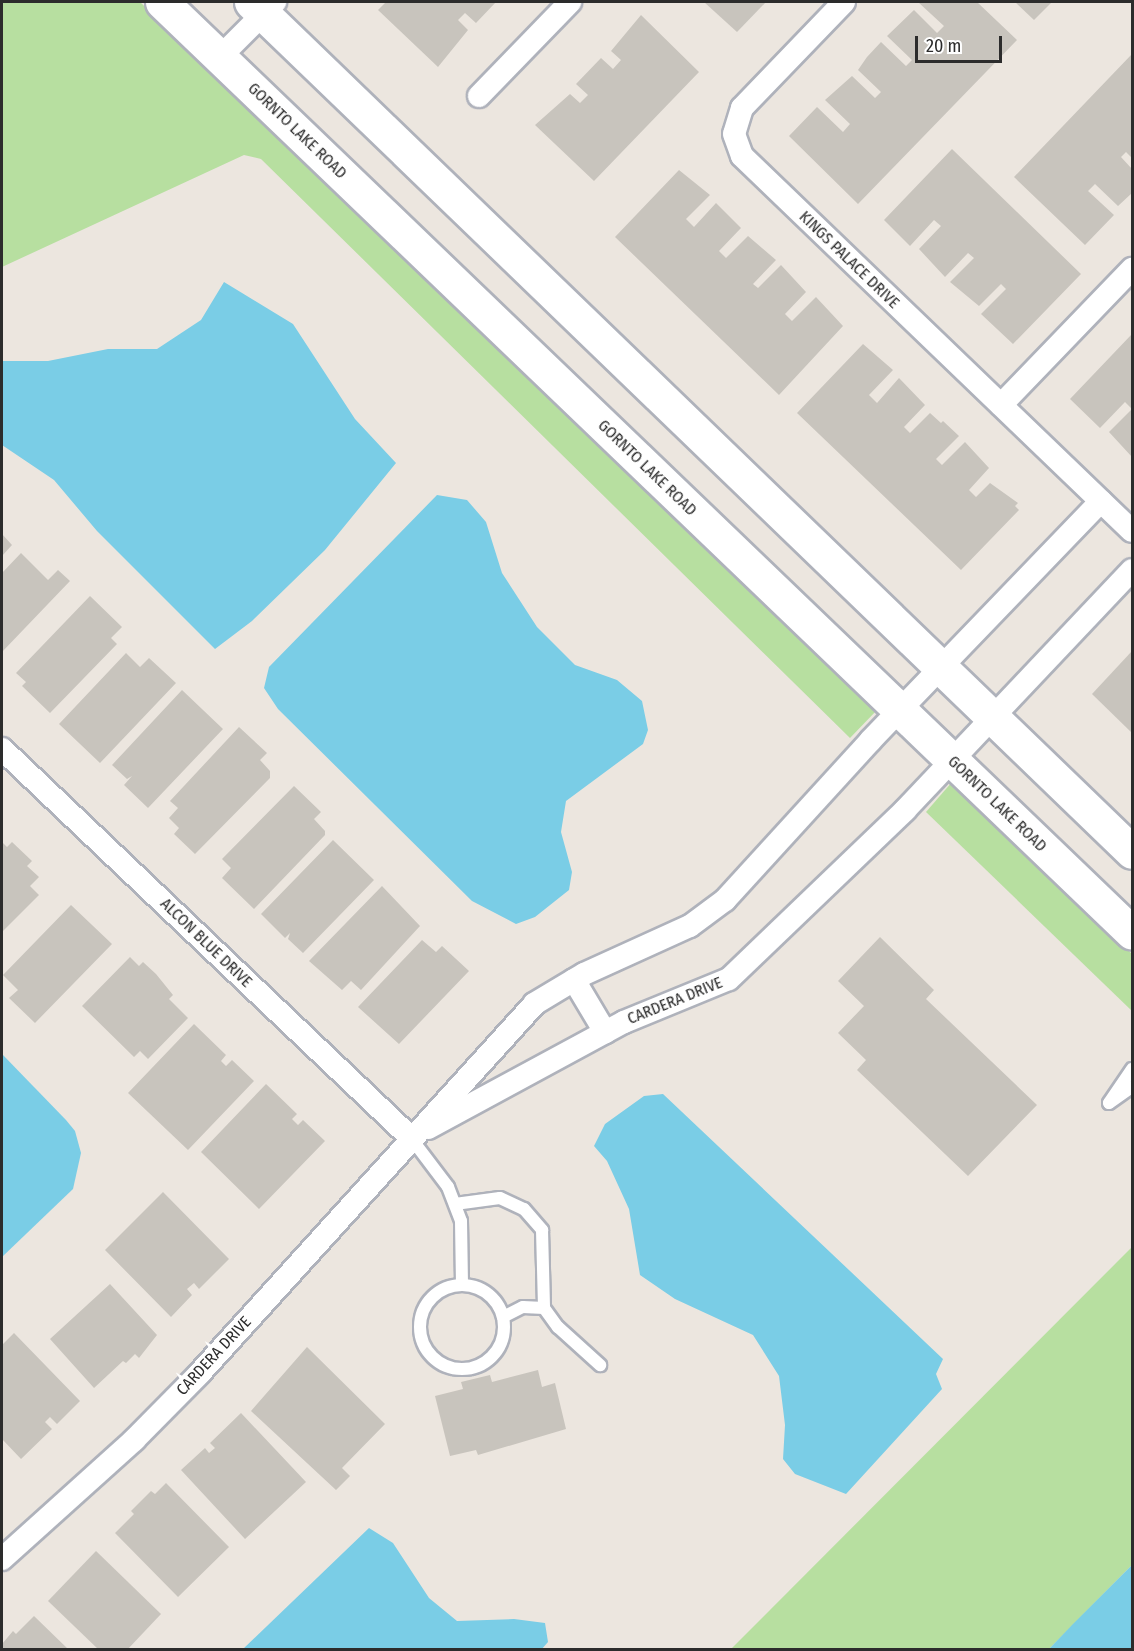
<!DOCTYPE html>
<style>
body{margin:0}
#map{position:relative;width:1134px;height:1651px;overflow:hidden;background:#ece6df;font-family:"Fira Sans Condensed",sans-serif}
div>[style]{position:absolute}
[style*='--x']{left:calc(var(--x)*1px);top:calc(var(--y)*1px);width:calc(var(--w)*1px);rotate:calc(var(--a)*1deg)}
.green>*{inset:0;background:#b7dfa0}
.water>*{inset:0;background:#7acde6}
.building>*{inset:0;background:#c8c4bd}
.roads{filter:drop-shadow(2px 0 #afb2bb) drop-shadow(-2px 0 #afb2bb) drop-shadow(0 2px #afb2bb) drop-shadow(0 -2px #afb2bb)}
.lane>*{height:12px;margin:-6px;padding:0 6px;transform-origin:6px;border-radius:6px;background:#fff}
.lane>.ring{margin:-6px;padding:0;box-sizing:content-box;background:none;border:12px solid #fff;border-radius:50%}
.street>*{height:22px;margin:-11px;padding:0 11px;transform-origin:11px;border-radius:11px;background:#fff}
.secondary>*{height:33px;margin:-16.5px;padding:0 16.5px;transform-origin:16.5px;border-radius:16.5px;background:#fff}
span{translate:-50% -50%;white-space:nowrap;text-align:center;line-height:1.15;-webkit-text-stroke:6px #fff;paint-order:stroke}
.street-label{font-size:16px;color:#2c2c2c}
.frame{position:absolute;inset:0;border:3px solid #2c2c2c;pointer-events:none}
.scale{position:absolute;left:915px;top:36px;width:87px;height:27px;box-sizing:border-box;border:3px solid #2c2c2c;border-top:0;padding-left:8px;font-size:18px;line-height:21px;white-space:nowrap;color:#2c2c2c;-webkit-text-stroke:4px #fff;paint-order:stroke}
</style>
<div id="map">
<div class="green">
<i style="clip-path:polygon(2px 2px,140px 2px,877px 710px,850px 738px,261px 159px,244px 155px,2px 267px)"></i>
<i style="clip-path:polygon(952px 782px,1132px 954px,1132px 1011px,926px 812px)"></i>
<i style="clip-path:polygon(1132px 1247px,1132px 1565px,1049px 1649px,730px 1650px)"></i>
</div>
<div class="water">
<i style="clip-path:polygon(224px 282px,293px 324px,355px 419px,396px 463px,325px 550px,252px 621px,215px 649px,97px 531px,54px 480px,2px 445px,2px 361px,48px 361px,108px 349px,157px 349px,201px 320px)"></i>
<i style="clip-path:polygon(437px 495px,467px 500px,486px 522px,502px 573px,537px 627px,575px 665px,617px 680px,642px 701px,648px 730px,643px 744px,566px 801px,561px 832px,572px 872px,569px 890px,535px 917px,516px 924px,472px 901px,278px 709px,264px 688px,269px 667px)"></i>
<i style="clip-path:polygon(2px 1054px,66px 1120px,75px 1131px,81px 1153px,73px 1189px,2px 1257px)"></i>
<i style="clip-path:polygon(663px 1094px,943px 1359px,936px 1374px,942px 1389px,846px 1494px,795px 1474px,783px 1459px,785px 1425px,779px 1376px,753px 1335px,675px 1299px,640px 1275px,629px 1209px,607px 1161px,594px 1146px,605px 1124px,644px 1096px)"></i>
<i style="clip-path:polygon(369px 1528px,393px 1543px,429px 1598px,457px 1621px,514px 1619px,545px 1623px,548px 1642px,541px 1650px,243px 1649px)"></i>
<i style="clip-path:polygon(1132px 1565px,1132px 1649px,1049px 1649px,1073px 1624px)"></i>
</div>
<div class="building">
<i style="clip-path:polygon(386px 2px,496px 2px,476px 23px,465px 13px,458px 20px,468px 30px,438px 67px,378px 10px)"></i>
<i style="clip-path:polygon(704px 2px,766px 2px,737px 32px)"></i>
<i style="clip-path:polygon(918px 2px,977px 2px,1017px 40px,858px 204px,789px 136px,817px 107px,843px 132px,850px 124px,825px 100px,852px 76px,875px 98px,881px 92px,858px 70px,867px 57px,881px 42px,906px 66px,912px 60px,887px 36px,914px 10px,937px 33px,944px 26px)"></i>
<i style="clip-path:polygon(1015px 2px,1052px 2px,1034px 20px)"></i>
<i style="clip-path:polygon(641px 15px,699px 72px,594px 181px,535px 125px,570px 94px,580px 103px,588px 95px,576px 84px,601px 58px,613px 69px,621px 60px,611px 51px)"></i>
<i style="clip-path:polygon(1132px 54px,1132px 158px,1126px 152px,1121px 157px,1132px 169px,1132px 193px,1118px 206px,1095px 184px,1088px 191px,1114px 215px,1085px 245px,1014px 177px)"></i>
<i style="clip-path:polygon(952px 149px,1081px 274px,1013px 344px,981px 314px,1006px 289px,1001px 284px,979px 306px,950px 282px,974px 258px,968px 253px,945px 277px,919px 249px,941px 226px,934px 220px,910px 246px,884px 220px)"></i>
<i style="clip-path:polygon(679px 170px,710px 195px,686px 219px,694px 227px,716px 203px,741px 228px,719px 251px,726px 258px,748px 236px,776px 260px,753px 284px,758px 288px,781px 265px,806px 292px,785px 314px,792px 321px,816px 297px,843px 326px,779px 395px,615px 237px)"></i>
<i style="clip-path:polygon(1132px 334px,1132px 457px,1109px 432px,1132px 409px,1125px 402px,1100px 428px,1070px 399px)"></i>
<i style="clip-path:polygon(863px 344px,893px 370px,869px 395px,877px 403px,899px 378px,925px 405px,904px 427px,910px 433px,930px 413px,941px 423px,943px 421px,959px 436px,936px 459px,942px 465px,965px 442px,989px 468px,969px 490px,976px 497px,990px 483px,1018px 503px,1015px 506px,1019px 510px,961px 570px,797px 413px)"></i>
<i style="clip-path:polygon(2px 534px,12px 545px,2px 556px)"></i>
<i style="clip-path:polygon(21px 553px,48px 580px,58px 570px,70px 581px,2px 652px,2px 573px)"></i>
<i style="clip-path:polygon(90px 596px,122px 627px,111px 638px,117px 644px,50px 713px,22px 686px,26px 682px,16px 673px)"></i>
<i style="clip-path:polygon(1132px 651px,1132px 733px,1092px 694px)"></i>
<i style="clip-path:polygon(126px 653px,140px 667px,149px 658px,176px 683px,100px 763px,59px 724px)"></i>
<i style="clip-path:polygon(182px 690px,223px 729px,148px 808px,124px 785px,132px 776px,127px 779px,112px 765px)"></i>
<i style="clip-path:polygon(239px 727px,267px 753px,260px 760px,270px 771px,270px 778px,195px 854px,174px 834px,179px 828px,169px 818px,178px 808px,170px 801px)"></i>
<i style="clip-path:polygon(294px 786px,321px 812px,314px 819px,325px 831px,325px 835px,254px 909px,222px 878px,231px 868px,222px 859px)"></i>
<i style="clip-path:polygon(333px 840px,374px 880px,303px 953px,288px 939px,290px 933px,285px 938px,261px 914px)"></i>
<i style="clip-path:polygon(2px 842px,7px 847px,12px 842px,32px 861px,27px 866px,39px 877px,30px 886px,39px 895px,2px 932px)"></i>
<i style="clip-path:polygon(382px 886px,420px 926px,361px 990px,351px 981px,342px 990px,309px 961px)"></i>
<i style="clip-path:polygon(71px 905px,112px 944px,35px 1023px,9px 998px,18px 990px,3px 975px)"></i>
<i style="clip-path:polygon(880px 937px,934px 990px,926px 999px,1037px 1105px,968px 1176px,857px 1070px,866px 1060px,838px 1033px,864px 1006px,838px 981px)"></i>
<i style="clip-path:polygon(422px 940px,436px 952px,442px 946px,469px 971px,399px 1044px,358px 1007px)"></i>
<i style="clip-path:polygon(130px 957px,139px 966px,143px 962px,156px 974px,173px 995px,169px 999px,188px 1018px,148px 1059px,140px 1051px,134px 1057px,82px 1006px)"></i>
<i style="clip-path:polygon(194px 1024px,226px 1055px,221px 1061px,226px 1066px,232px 1060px,254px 1081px,188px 1150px,128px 1093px)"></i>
<i style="clip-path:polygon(266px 1084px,297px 1114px,292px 1119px,298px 1125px,303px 1120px,325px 1141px,259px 1209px,201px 1152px)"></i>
<i style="clip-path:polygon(163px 1192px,229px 1259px,199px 1289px,194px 1283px,187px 1289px,192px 1295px,171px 1317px,105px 1250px)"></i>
<i style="clip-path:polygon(110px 1284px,157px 1335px,139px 1358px,135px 1354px,126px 1363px,123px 1361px,94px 1388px,50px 1339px)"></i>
<i style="clip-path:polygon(14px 1333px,80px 1401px,57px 1424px,50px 1417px,45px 1422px,52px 1429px,21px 1459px,2px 1439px,2px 1345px)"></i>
<i style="clip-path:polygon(307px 1347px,385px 1424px,342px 1468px,350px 1476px,336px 1490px,251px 1411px)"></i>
<i style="clip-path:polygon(538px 1370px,542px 1387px,555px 1383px,566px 1429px,478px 1455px,476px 1450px,450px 1456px,435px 1396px,463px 1389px,461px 1382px,490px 1375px,492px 1382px)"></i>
<i style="clip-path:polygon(241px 1413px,306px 1482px,245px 1539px,181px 1470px,205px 1448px,209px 1453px,215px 1448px,210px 1443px)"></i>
<i style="clip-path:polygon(166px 1483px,229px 1547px,178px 1597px,115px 1533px,134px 1514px,131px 1511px,151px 1491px,155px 1494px)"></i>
<i style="clip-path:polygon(96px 1551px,161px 1614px,127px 1650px,99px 1650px,48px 1601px)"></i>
<i style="clip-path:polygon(34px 1616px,69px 1650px,2px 1650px,2px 1644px,13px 1631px,16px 1634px)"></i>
</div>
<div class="roads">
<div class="lane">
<i style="--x:1132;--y:1069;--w:41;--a:124.1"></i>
<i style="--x:1109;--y:1103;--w:28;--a:-35"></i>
<i style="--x:411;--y:1138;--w:61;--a:52.9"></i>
<i style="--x:448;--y:1187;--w:36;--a:69"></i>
<i style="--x:461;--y:1221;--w:64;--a:89.1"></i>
<i style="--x:455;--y:1204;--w:45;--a:-7.6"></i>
<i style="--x:500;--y:1198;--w:26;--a:25"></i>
<i style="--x:524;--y:1209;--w:28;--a:49"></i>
<i style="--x:542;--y:1230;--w:78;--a:88.5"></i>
<i style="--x:544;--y:1308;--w:24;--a:54"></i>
<i style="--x:558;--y:1327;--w:57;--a:42.1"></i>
<i class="ring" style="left:420px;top:1285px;width:72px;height:72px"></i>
<i style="--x:503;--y:1317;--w:22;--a:-27"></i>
<i style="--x:523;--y:1307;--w:21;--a:3"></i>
</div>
<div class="street">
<i style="--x:844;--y:2;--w:147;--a:133.9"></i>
<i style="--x:742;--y:108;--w:27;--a:107"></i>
<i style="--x:734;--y:134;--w:23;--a:70"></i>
<i style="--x:742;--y:156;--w:541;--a:43.88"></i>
<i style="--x:220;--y:57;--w:78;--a:-45"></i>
<i style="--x:479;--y:96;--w:131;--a:-45.9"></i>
<i style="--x:1001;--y:405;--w:189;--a:-46.1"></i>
<i style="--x:2;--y:749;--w:564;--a:43.56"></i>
<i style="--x:574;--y:980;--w:61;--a:59.2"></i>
<i style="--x:428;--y:1128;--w:223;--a:-28.4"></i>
<i style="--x:624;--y:1022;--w:113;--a:-22.3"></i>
<i style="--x:729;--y:979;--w:244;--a:-43.8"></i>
<i style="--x:905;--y:810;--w:330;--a:-46.6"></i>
<i style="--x:2;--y:1559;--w:178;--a:-42"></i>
<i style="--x:134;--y:1440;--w:93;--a:-45.4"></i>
<i style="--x:199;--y:1374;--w:499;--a:-47.8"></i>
<i style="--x:534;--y:1004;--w:58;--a:-31"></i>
<i style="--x:584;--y:974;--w:116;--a:-24.4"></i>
<i style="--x:690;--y:926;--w:44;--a:-36.6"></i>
<i style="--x:725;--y:900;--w:215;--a:-47.6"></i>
<i style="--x:870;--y:741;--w:333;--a:-46.1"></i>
</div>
<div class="secondary">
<i style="--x:162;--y:2;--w:1344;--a:43.82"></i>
<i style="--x:251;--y:2;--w:1224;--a:43.97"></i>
</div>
</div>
<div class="street-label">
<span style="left:297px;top:131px;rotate:44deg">GORNTO LAKE ROAD</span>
<span style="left:849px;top:260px;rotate:44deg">KINGS PALACE DRIVE</span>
<span style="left:647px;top:468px;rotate:44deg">GORNTO LAKE ROAD</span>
<span style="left:997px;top:804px;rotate:44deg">GORNTO LAKE ROAD</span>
<span style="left:206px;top:943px;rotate:44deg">ALCON BLUE DRIVE</span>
<span style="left:675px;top:1001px;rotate:-22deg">CARDERA DRIVE</span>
<span style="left:214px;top:1356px;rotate:-47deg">CARDERA DRIVE</span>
</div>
<div class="frame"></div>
<div class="scale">20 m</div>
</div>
